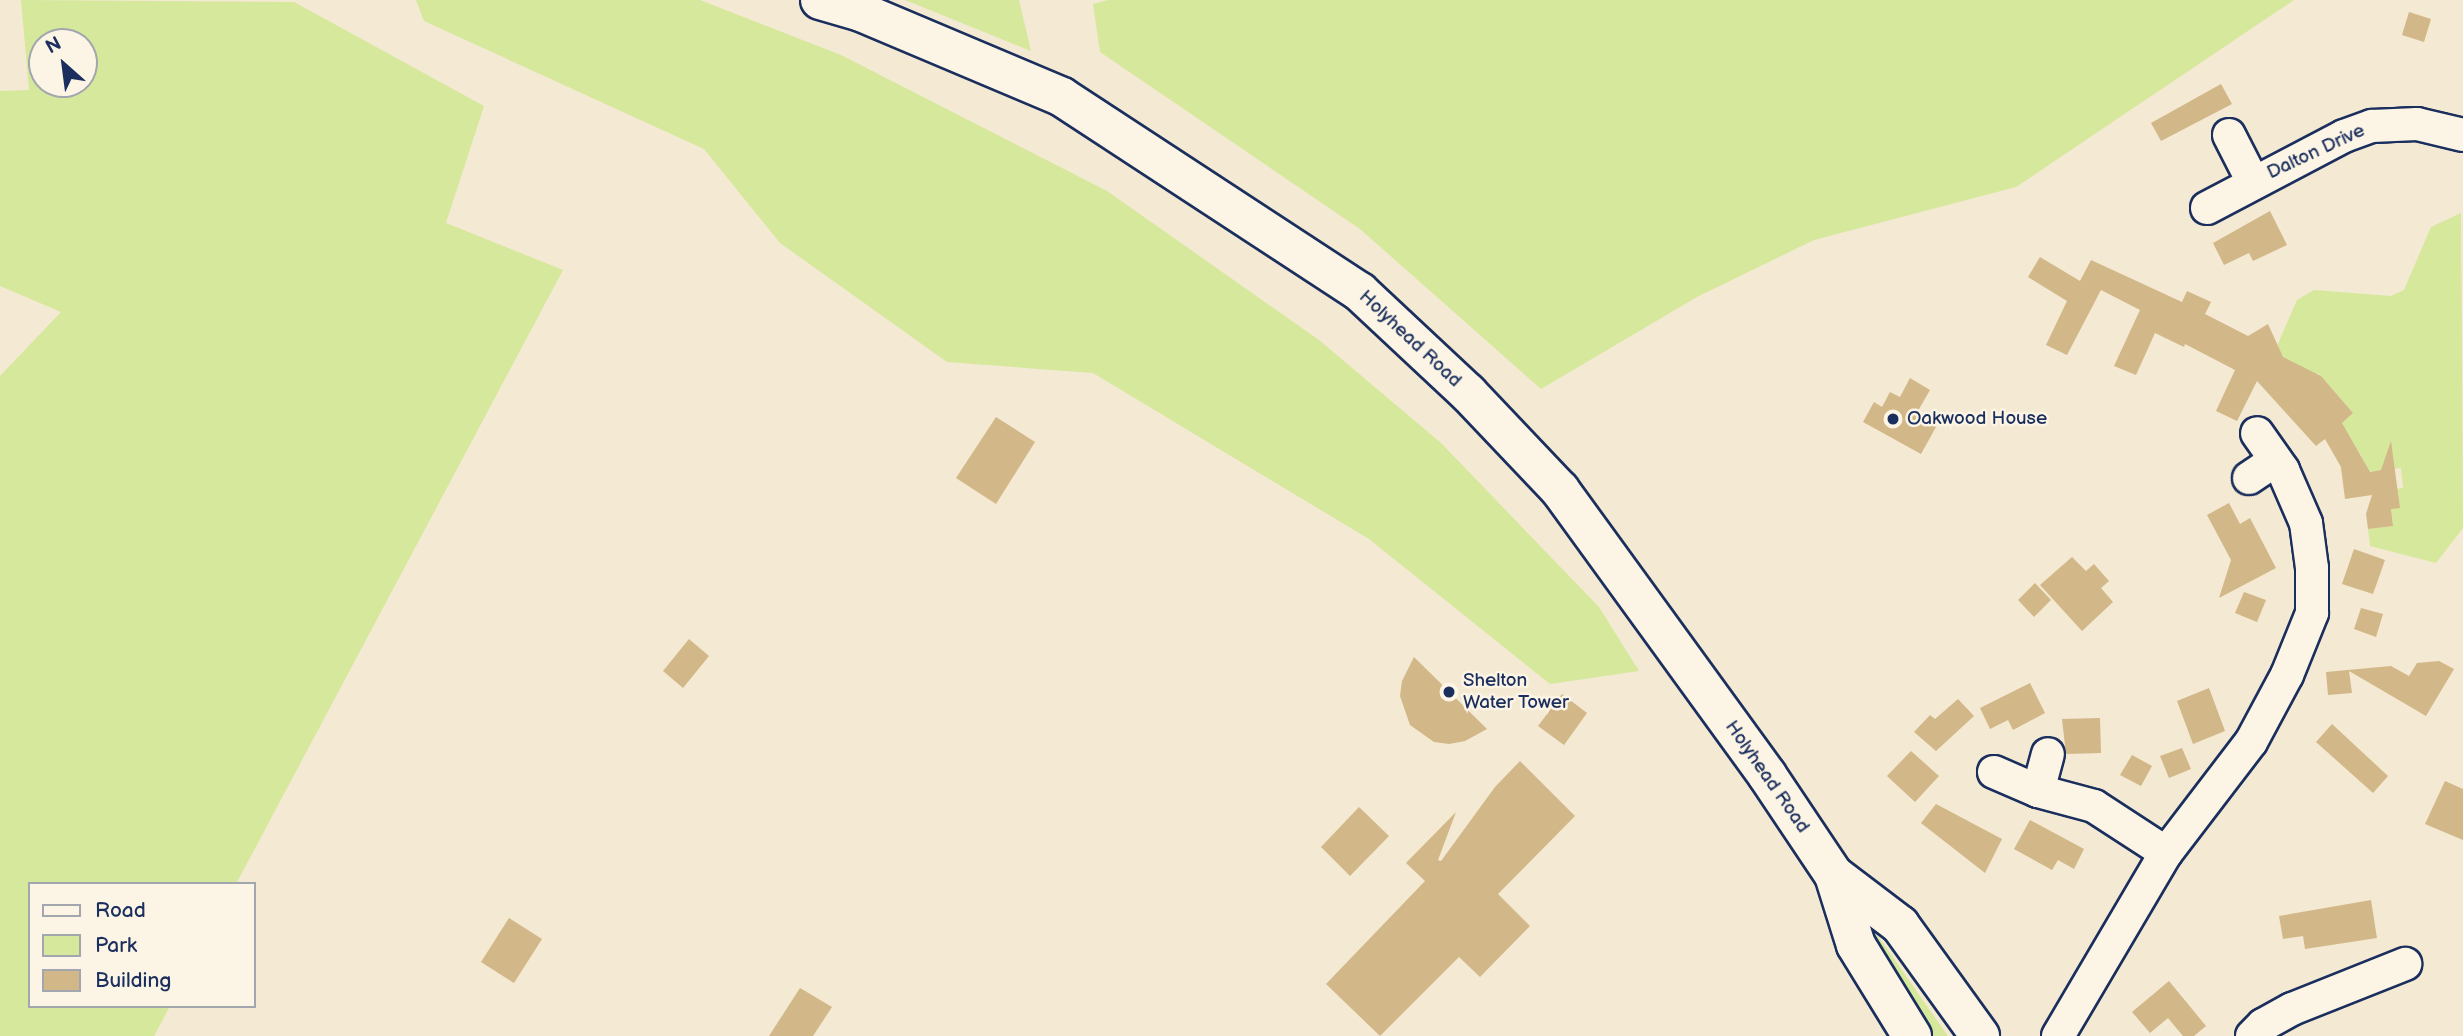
<!DOCTYPE html>
<style>
body{margin:0}
#map{position:relative;width:2463px;height:1036px;overflow:hidden;background:#f4e9d2;font-family:"Balsamiq Sans",sans-serif}
div>[style]{position:absolute}
[style*='--x']{left:calc(var(--x)*1px);top:calc(var(--y)*1px);width:calc(var(--w)*1px);rotate:calc(var(--a)*1deg)}
.green>*{inset:0;background:#d5e89c}
.building>*{inset:0;background:#d2b788}
.roads{filter:drop-shadow(2px 0 #1b2f5e) drop-shadow(-2px 0 #1b2f5e) drop-shadow(0 2px #1b2f5e) drop-shadow(0 -2px #1b2f5e)}
.minor>*{height:32px;margin:-16px;padding:0 16px;transform-origin:16px;border-radius:16px;background:#fcf5e5}
.major>*{height:38px;margin:-19px;padding:0 19px;transform-origin:19px;border-radius:19px;background:#fcf5e5}
.dots>*{width:19px;height:19px;translate:-50% -50%;box-sizing:border-box;border:4px solid #fcf5e5;border-radius:50%}
span{translate:-50% -50%;white-space:nowrap;text-align:center;line-height:1.15;-webkit-text-stroke:5px #fcf5e5;paint-order:stroke}
.street-label{font-size:19px;color:#1b2f5e}
.poi-label{font-size:19px;color:#1b2f5e}
.left{translate:0 -50%;text-align:left}
.legend{position:absolute;left:28px;top:882px;width:228px;height:126px;box-sizing:border-box;background:#fcf5e5;border:2px solid #a2a6af;margin:0;padding:9px 12px;list-style:none;font-size:21px;color:#1b2f5e}
.legend li{display:flex;align-items:center;gap:14px;height:35px}
.legend b{width:35px;border:2px solid #a2a6af}
.north{position:absolute;left:28px;top:28px;width:70px;height:70px;box-sizing:border-box;background:#fcf5e5;border:2px solid #a2a6af;border-radius:50%;rotate:332deg;font-size:19px;font-weight:700;line-height:28px;text-align:center;color:#1b2f5e}
.north::after{content:'';display:block;margin:auto;width:24px;height:32px;background:#1b2f5e;clip-path:polygon(50% 0,100% 100%,50% 72%,0 100%)}
</style>
<div id="map">
<div class="green">
<i style="clip-path:polygon(evenodd,21px 0,294px 2px,484px 106px,446px 223px,563px 270px,236px 884px,30px 884px,30px 1006px,170px 1006px,154px 1036px,0 1036px,0 376px,61px 312px,0 286px,0 91px,29px 90px,21px 0,42px 42px,84px 42px,84px 84px,42px 84px,42px 42px)"></i>
<i style="clip-path:polygon(416px 0,700px 0,841px 55px,1107px 191px,1319px 340px,1441px 443px,1599px 607px,1639px 671px,1550px 684px,1369px 539px,1093px 373px,947px 362px,780px 243px,704px 149px,424px 21px)"></i>
<i style="clip-path:polygon(905px 0,1019px 0,1031px 51px)"></i>
<i style="clip-path:polygon(1108px 0,2294px 0,2016px 187px,1814px 240px,1697px 297px,1541px 389px,1360px 229px,1100px 52px,1093px 4px)"></i>
<i style="clip-path:polygon(2461px 213px,2463px 528px,2436px 563px,2370px 546px,2368px 529px,2393px 526px,2391px 509px,2397px 489px,2403px 488px,2401px 468px,2342px 475px,2341px 468px,2362px 457px,2340px 425px,2353px 413px,2318px 373px,2300px 389px,2274px 353px,2297px 300px,2314px 290px,2391px 296px,2404px 290px,2431px 227px)"></i>
<i style="clip-path:polygon(1870px 934px,1878px 936px,1948px 1036px,1926px 1036px)"></i>
</div>
<div class="building">
<i style="clip-path:polygon(2409px 12px,2431px 19px,2424px 42px,2402px 35px)"></i>
<i style="clip-path:polygon(2221px 84px,2232px 104px,2161px 141px,2151px 123px)"></i>
<i style="clip-path:polygon(2270px 211px,2287px 245px,2253px 261px,2249px 253px,2224px 265px,2213px 243px)"></i>
<i style="clip-path:polygon(2040px 257px,2080px 281px,2091px 260px,2182px 302px,2187px 291px,2211px 302px,2205px 314px,2248px 336px,2268px 324px,2283px 357px,2321px 376px,2353px 413px,2342px 423px,2370px 472px,2381px 470px,2391px 441px,2400px 508px,2391px 509px,2393px 526px,2368px 529px,2366px 514px,2372px 495px,2345px 499px,2341px 467px,2325px 439px,2316px 446px,2257px 381px,2237px 421px,2216px 411px,2235px 370px,2185px 344px,2184px 347px,2155px 333px,2136px 375px,2114px 366px,2140px 310px,2101px 290px,2067px 355px,2046px 345px,2067px 301px,2028px 277px)"></i>
<i style="clip-path:polygon(1910px 378px,1930px 390px,1915px 416px,1936px 427px,1921px 454px,1863px 422px,1874px 402px,1882px 407px,1890px 392px,1900px 397px)"></i>
<i style="clip-path:polygon(996px 417px,1035px 442px,996px 504px,956px 478px)"></i>
<i style="clip-path:polygon(2229px 503px,2240px 524px,2250px 518px,2276px 568px,2219px 598px,2231px 560px,2207px 515px)"></i>
<i style="clip-path:polygon(2354px 549px,2385px 560px,2373px 594px,2342px 584px)"></i>
<i style="clip-path:polygon(2072px 557px,2086px 571px,2094px 564px,2109px 581px,2101px 588px,2113px 602px,2082px 631px,2040px 585px)"></i>
<i style="clip-path:polygon(2035px 583px,2051px 600px,2034px 617px,2018px 600px)"></i>
<i style="clip-path:polygon(2244px 592px,2266px 600px,2257px 622px,2235px 613px)"></i>
<i style="clip-path:polygon(2361px 608px,2383px 614px,2376px 637px,2354px 629px)"></i>
<i style="clip-path:polygon(689px 639px,709px 656px,683px 688px,663px 671px)"></i>
<i style="clip-path:polygon(1414px 657px,1487px 729px,1465px 741px,1449px 744px,1434px 742px,1410px 725px,1400px 696px,1402px 681px)"></i>
<i style="clip-path:polygon(2439px 661px,2454px 669px,2426px 716px,2349px 671px,2352px 693px,2328px 695px,2326px 672px,2391px 666px,2409px 676px,2417px 663px)"></i>
<i style="clip-path:polygon(2030px 683px,2045px 713px,2013px 730px,2008px 720px,1990px 729px,1980px 708px)"></i>
<i style="clip-path:polygon(2209px 688px,2225px 731px,2193px 744px,2177px 701px)"></i>
<i style="clip-path:polygon(1562px 694px,1587px 713px,1564px 745px,1538px 726px)"></i>
<i style="clip-path:polygon(1958px 699px,1974px 716px,1936px 751px,1914px 732px,1930px 715px,1935px 719px)"></i>
<i style="clip-path:polygon(2100px 718px,2101px 753px,2066px 754px,2062px 719px)"></i>
<i style="clip-path:polygon(2332px 724px,2388px 776px,2373px 793px,2316px 742px)"></i>
<i style="clip-path:polygon(2182px 748px,2191px 769px,2169px 778px,2160px 756px)"></i>
<i style="clip-path:polygon(1911px 751px,1939px 776px,1915px 802px,1887px 776px)"></i>
<i style="clip-path:polygon(2132px 755px,2152px 766px,2141px 786px,2120px 775px)"></i>
<i style="clip-path:polygon(1520px 761px,1575px 816px,1498px 894px,1530px 926px,1480px 977px,1459px 957px,1380px 1036px,1326px 984px,1425px 881px,1406px 863px,1456px 812px,1438px 860px,1441px 861px,1495px 787px)"></i>
<i style="clip-path:polygon(2445px 781px,2463px 789px,2463px 840px,2425px 824px)"></i>
<i style="clip-path:polygon(1936px 804px,2002px 839px,1985px 873px,1921px 823px)"></i>
<i style="clip-path:polygon(1359px 807px,1389px 836px,1350px 876px,1321px 847px)"></i>
<i style="clip-path:polygon(2030px 820px,2084px 849px,2074px 869px,2058px 860px,2052px 870px,2014px 849px)"></i>
<i style="clip-path:polygon(2371px 900px,2377px 938px,2305px 949px,2303px 936px,2283px 939px,2279px 916px)"></i>
<i style="clip-path:polygon(509px 918px,542px 939px,514px 983px,481px 962px)"></i>
<i style="clip-path:polygon(2169px 981px,2206px 1026px,2194px 1036px,2183px 1036px,2168px 1018px,2150px 1033px,2132px 1012px)"></i>
<i style="clip-path:polygon(800px 988px,832px 1007px,813px 1036px,769px 1036px)"></i>
</div>
<div class="roads">
<div class="minor">
<i style="--x:2229;--y:135;--w:53;--a:62.9"></i>
<i style="--x:2207;--y:208;--w:155;--a:-27.7"></i>
<i style="--x:2344;--y:136;--w:30;--a:-20"></i>
<i style="--x:2372;--y:126;--w:45;--a:-2.5"></i>
<i style="--x:2417;--y:124;--w:47;--a:13.4"></i>
<i style="--x:2249;--y:478;--w:32;--a:-34"></i>
<i style="--x:1994;--y:772;--w:48;--a:23.4"></i>
<i style="--x:2038;--y:791;--w:58;--a:15"></i>
<i style="--x:2094;--y:806;--w:86;--a:33.1"></i>
<i style="--x:2038;--y:791;--w:38;--a:-75"></i>
<i style="--x:2058;--y:1036;--w:212;--a:-59.5"></i>
<i style="--x:2166;--y:853;--w:140;--a:-52.6"></i>
<i style="--x:2251;--y:742;--w:76;--a:-61.8"></i>
<i style="--x:2287;--y:675;--w:67;--a:-68"></i>
<i style="--x:2312;--y:613;--w:45;--a:-90"></i>
<i style="--x:2312;--y:568;--w:45;--a:-97.6"></i>
<i style="--x:2306;--y:523;--w:58;--a:-113.5"></i>
<i style="--x:2283;--y:470;--w:45;--a:-125.1"></i>
<i style="--x:2252;--y:1036;--w:16;--a:-45"></i>
<i style="--x:2263;--y:1025;--w:33;--a:-29"></i>
<i style="--x:2292;--y:1009;--w:122;--a:-21.7"></i>
</div>
<div class="major">
<i style="--x:820;--y:0;--w:43;--a:16.3"></i>
<i style="--x:861;--y:12;--w:218;--a:22.9"></i>
<i style="--x:1062;--y:97;--w:356;--a:33.2"></i>
<i style="--x:1360;--y:292;--w:148;--a:43.1"></i>
<i style="--x:1468;--y:393;--w:134;--a:46.5"></i>
<i style="--x:1560;--y:490;--w:352;--a:54"></i>
<i style="--x:1767;--y:775;--w:120;--a:56.2"></i>
<i style="--x:1834;--y:875;--w:73;--a:72.6"></i>
<i style="--x:1856;--y:945;--w:107;--a:58.4"></i>
<i style="--x:1834;--y:875;--w:83;--a:37.1"></i>
<i style="--x:1900;--y:925;--w:137;--a:54.2"></i>
</div>
</div>
<div class="dots">
<i style="left:1893px;top:419px;background:#1b2f5e"></i>
<i style="left:1449px;top:692px;background:#1b2f5e"></i>
</div>
<div class="street-label">
<span style="left:2316px;top:152px;rotate:-25deg">Dalton Drive</span>
<span style="left:1410px;top:339px;rotate:43deg">Holyhead Road</span>
<span style="left:1767px;top:777px;rotate:55deg">Holyhead Road</span>
</div>
<div class="poi-label">
<span class="left" style="left:1907px;top:419px">Oakwood House</span>
<span class="left" style="left:1463px;top:692px">Shelton<br>Water Tower</span>
</div>
<ul class="legend">
<li><b style="height:9px;background:#fcf5e5"></b>Road</li>
<li><b style="height:19px;background:#d5e89c"></b>Park</li>
<li><b style="height:19px;background:#d2b788"></b>Building</li>
</ul>
<div class="north">N</div>
</div>
